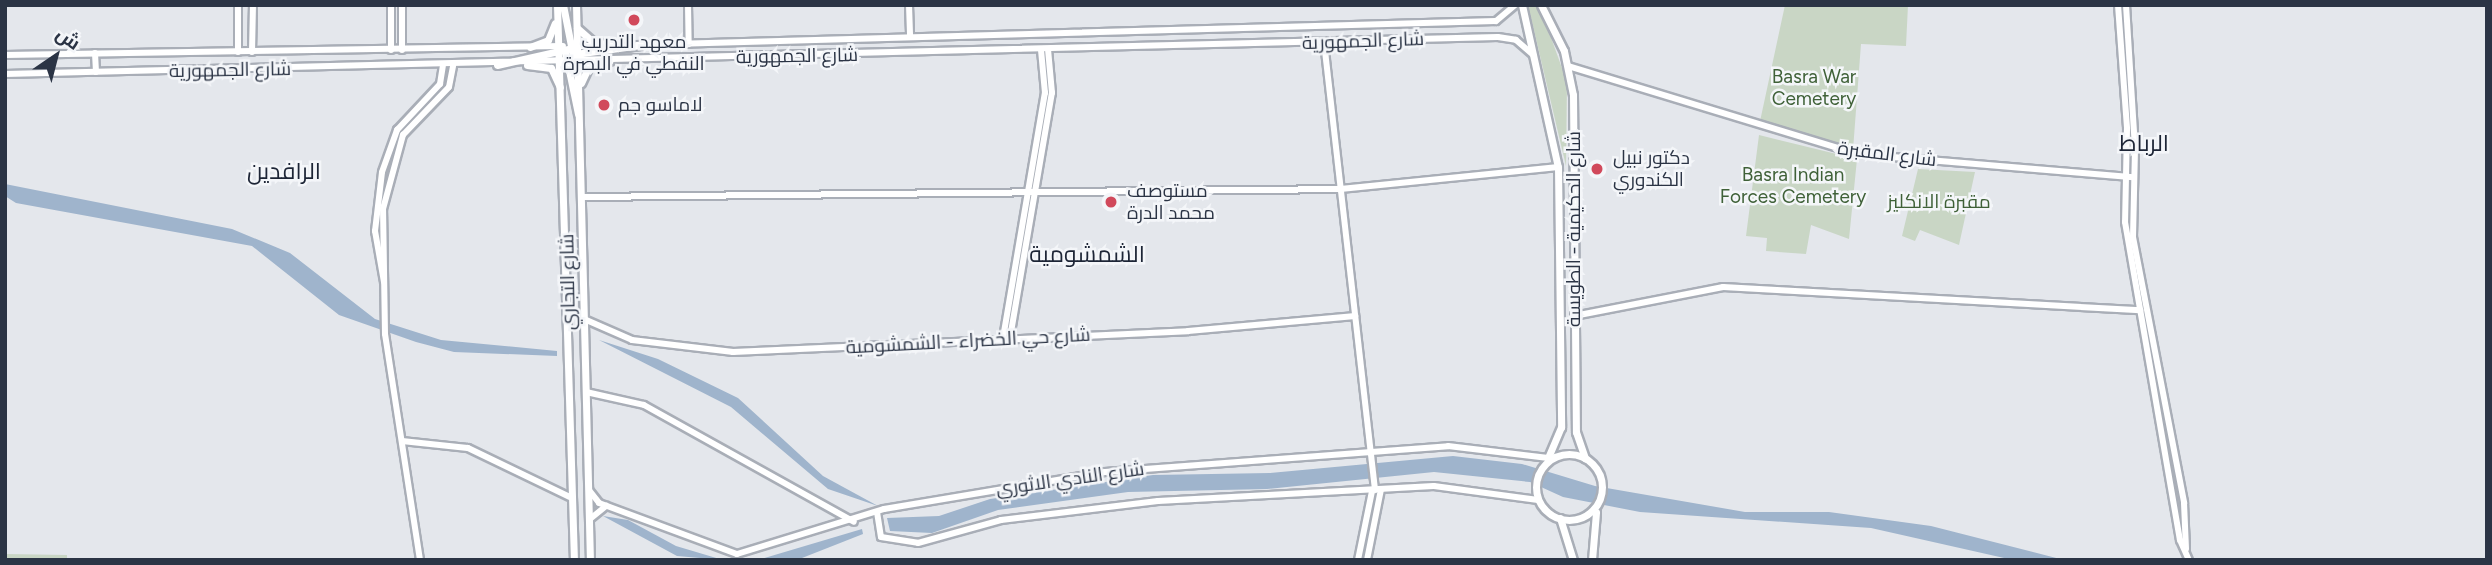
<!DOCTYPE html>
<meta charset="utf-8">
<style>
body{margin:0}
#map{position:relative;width:2492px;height:565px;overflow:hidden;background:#e4e7ec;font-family:Figtree,Cairo,sans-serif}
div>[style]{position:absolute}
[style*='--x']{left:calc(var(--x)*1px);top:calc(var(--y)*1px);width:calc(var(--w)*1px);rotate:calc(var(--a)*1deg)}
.green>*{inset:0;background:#c9d6c5}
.water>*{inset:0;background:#9fb4cc}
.roads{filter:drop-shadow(2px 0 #a9aeb7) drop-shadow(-2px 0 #a9aeb7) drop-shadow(0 2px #a9aeb7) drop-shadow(0 -2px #a9aeb7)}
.secondary>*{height:6px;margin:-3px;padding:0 3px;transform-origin:3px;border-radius:3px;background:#fff}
.primary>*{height:7px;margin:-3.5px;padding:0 3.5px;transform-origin:3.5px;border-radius:3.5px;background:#fff}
.primary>.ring{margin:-3.5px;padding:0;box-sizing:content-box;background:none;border:7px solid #fff;border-radius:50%}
.dots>*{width:19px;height:19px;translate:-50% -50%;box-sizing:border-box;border:4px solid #f4f6f9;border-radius:50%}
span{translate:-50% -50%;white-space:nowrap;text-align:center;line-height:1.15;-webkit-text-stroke:5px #f4f6f9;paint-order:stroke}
.street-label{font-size:19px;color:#2b3445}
.poi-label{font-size:19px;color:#2b3445}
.left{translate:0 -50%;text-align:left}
.park-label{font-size:19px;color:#3f6138}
.quarter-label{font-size:23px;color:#1d2536}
.frame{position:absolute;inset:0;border:7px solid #2b3445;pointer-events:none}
.north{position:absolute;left:21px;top:21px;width:70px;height:70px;-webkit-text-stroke:5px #f4f6f9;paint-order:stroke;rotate:35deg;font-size:19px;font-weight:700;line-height:28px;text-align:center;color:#2b3445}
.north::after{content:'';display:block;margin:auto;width:24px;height:32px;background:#2b3445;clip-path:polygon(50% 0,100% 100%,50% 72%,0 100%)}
</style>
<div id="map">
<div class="green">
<i style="clip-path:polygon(1528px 5px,1536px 5px,1549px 32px,1567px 82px,1566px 166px)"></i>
<i style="clip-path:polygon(1785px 5px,1908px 5px,1906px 46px,1861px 44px,1853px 150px,1759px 126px)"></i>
<i style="clip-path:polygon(1759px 135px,1857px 159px,1849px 239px,1811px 225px,1806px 254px,1766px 251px,1767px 238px,1746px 236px)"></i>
<i style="clip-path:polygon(1918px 169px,1975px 172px,1959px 245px,1920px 230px,1915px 241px,1902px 236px)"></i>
<i style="clip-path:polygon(5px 554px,67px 555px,67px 560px,5px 560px)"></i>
</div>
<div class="water">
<i style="clip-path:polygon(5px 184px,232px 229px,290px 253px,375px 319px,441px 340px,557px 351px,557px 356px,454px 352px,416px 342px,339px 315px,252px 246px,16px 203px,5px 196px)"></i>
<i style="clip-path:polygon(599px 340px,658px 359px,738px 398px,823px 476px,878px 506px,828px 489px,731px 407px)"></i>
<i style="clip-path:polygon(1453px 456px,1522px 464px,1595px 486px,1745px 512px,1829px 512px,1931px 526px,2064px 560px,2013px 560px,1871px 528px,1640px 512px,1563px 497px,1530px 482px,1434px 472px,1267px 489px,1128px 492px,998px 510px,932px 533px,890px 531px,887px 518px,939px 516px,990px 499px,1153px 475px,1270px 473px)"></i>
<i style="clip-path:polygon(603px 516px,628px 520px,676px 546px,723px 560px,677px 556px)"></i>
<i style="clip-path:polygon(862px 529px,863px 534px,802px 558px,758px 560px)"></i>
</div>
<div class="roads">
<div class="secondary">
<i style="--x:688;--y:5;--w:39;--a:89"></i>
<i style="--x:909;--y:5;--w:32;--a:88"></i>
<i style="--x:2118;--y:5;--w:124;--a:85.8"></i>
<i style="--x:2127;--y:129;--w:93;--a:91.2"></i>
<i style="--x:2125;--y:222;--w:323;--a:80.2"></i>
<i style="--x:2180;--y:540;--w:22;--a:66"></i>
<i style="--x:2126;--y:5;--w:144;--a:86.4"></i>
<i style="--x:2135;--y:149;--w:88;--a:91.3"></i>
<i style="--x:2133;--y:237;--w:271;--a:79.1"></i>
<i style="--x:2184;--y:503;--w:46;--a:87.5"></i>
<i style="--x:1324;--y:42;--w:451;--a:83.5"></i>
<i style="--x:637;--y:45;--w:859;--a:-1.6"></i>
<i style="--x:1496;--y:21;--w:25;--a:-40"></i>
<i style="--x:574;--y:46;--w:31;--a:0"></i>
<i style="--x:391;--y:50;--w:45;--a:-90"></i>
<i style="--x:402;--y:50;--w:45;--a:-90"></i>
<i style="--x:238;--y:52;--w:47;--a:-90"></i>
<i style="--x:252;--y:52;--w:47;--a:-88.8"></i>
<i style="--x:95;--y:53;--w:19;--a:87"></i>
<i style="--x:5;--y:55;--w:558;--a:-0.92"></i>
<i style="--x:1568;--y:66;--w:302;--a:16.9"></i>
<i style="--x:1857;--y:154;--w:277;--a:4.8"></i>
<i style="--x:5;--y:74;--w:1493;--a:-1.42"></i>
<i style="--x:1498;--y:37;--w:18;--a:9"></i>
<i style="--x:1516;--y:40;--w:23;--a:41"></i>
<i style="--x:583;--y:197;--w:758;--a:-0.6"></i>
<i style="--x:1341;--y:189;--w:218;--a:-5.8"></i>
<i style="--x:384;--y:282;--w:52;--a:-100"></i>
<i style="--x:375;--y:231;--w:59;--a:-83.2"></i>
<i style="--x:382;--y:172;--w:45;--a:-70.3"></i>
<i style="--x:397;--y:130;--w:63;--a:-46.9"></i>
<i style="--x:440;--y:84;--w:18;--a:-81"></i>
<i style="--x:1574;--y:316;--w:152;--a:-11"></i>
<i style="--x:1723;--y:287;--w:418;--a:3.2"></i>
<i style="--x:584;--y:319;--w:52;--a:23.6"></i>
<i style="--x:632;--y:340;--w:102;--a:6.8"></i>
<i style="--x:733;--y:352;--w:455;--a:-2.6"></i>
<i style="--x:1188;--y:331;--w:168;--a:-5.1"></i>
<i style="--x:1003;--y:338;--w:249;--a:-80.3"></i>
<i style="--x:1045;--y:93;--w:43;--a:-95.3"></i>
<i style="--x:1010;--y:338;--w:249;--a:-80.3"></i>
<i style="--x:1052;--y:93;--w:44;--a:-95.2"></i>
<i style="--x:586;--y:392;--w:59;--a:12.6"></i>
<i style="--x:644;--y:405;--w:240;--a:29.1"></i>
<i style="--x:402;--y:441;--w:66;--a:6.1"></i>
<i style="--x:468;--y:448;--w:113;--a:25.7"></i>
<i style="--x:589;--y:490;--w:16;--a:52"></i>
<i style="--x:599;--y:503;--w:147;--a:20.3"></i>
<i style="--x:737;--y:554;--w:154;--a:-17"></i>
<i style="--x:884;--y:509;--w:224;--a:-9.5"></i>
<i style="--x:1105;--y:472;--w:344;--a:-4.3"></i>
<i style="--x:1448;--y:446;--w:101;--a:6.8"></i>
<i style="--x:877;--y:512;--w:25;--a:81"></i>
<i style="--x:881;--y:537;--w:37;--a:9"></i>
<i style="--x:918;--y:543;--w:86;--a:-15.5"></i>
<i style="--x:1001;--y:520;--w:158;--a:-6.9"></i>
<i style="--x:1158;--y:501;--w:276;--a:-3.1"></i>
<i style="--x:1434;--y:486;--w:105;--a:7.7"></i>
<i style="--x:590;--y:519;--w:21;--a:-39"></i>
<i style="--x:420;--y:560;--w:229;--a:-98.8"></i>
<i style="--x:385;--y:334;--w:125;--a:-90.9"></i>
<i style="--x:383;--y:209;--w:77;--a:-74.9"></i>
<i style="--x:403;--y:135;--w:66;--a:-46.2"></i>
<i style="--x:449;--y:87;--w:21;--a:-79"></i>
<i style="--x:1358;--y:560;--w:70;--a:-78.5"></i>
<i style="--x:1367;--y:560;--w:72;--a:-78.8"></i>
</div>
<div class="primary">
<i style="--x:557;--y:5;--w:555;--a:88.25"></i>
<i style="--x:563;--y:5;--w:52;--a:78.9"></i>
<i style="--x:576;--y:5;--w:555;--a:88.56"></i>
<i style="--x:1522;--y:5;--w:166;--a:77.5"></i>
<i style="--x:1558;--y:167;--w:260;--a:89.3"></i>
<i style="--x:1561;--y:427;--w:34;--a:113"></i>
<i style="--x:1541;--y:5;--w:51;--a:63.4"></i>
<i style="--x:1564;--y:51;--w:45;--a:78.4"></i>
<i style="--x:1573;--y:95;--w:337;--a:89.5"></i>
<i style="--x:1576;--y:432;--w:28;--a:71"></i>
<i style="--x:577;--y:28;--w:20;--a:41"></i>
<i style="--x:592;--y:41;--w:22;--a:13"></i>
<i style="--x:530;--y:47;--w:19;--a:-21"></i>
<i style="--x:548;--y:40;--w:18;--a:-68"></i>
<i style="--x:565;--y:51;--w:64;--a:78.3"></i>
<i style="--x:575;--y:54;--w:66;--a:-7.9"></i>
<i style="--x:497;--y:65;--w:81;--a:-12.8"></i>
<i style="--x:527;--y:65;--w:24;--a:7"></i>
<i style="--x:551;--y:68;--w:21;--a:65"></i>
<i style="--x:581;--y:83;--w:19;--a:-65"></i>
<i style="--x:589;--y:66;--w:21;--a:-14"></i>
<i class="ring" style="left:1536px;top:454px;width:59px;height:59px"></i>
<i style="--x:1560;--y:518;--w:44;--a:72.8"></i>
<i style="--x:1592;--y:560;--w:48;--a:-85.2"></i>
</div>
</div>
<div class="dots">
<i style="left:634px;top:20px;background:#d1495b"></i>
<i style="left:604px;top:105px;background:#d1495b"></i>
<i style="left:1597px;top:169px;background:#d1495b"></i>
<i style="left:1111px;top:202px;background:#d1495b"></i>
</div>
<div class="street-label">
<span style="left:1363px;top:41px;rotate:-2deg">شارع الجمهورية</span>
<span style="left:797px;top:56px;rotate:-1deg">شارع الجمهورية</span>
<span style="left:230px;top:70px;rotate:-1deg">شارع الجمهورية</span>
<span style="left:1887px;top:154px;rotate:7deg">شارع المقبرة</span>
<span style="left:1574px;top:229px;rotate:-90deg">شارع الحكيمية - الطويسة</span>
<span style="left:568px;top:282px;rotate:-91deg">شارع التجاري</span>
<span style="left:968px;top:341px;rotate:-3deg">شارع حي الخضراء - الشمشومية</span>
<span style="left:1070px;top:479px;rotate:-8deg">شارع النادي الاثوري</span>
</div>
<div class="poi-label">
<span style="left:634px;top:53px">معهد التدريب<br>النفطي في البصرة</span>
<span class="left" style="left:618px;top:105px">لاماسو جم</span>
<span class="left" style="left:1613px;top:169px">دكتور نبيل<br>الكندوري</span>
<span class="left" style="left:1127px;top:202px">مستوصف<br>محمد الدرة</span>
</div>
<div class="park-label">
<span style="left:1814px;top:88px">Basra War<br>Cemetery</span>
<span style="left:1793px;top:186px">Basra Indian<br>Forces Cemetery</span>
<span style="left:1939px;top:202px">مقبرة الانكليز</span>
</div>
<div class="quarter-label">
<span style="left:2144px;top:143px">الرباط</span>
<span style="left:284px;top:171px">الرافدين</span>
<span style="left:1087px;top:254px">الشمشومية</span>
</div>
<div class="frame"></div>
<div class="north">ش</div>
</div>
